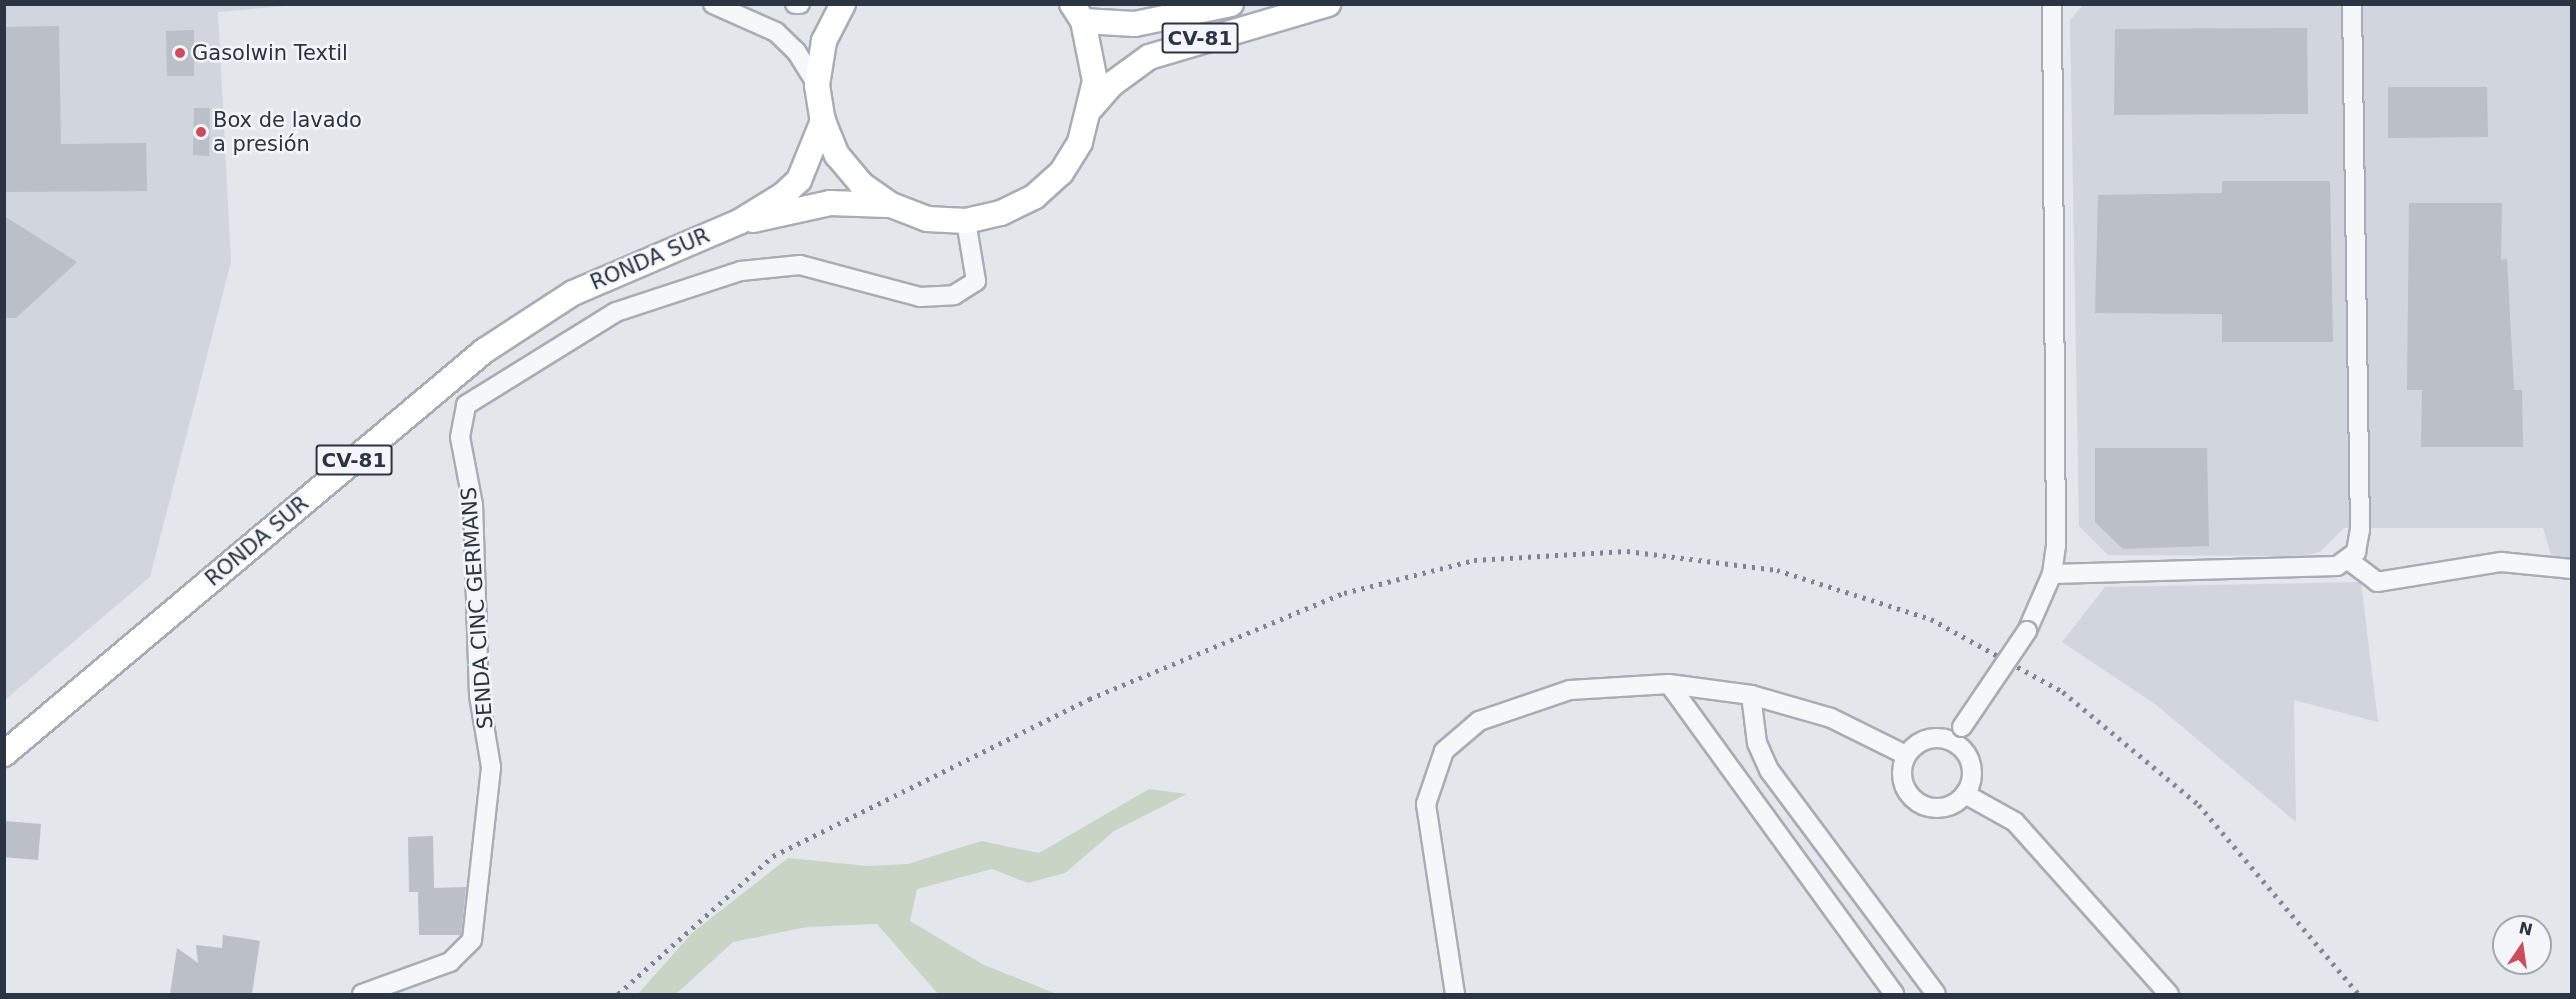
<!DOCTYPE html>
<meta charset="utf-8">
<style>
body{margin:0}
#map{position:relative;width:2576px;height:999px;overflow:hidden;background:#e3e6eb;font-family:"DejaVu Sans",sans-serif}
div>[style]{position:absolute}
[style*='--x']{left:calc(var(--x)*1px);top:calc(var(--y)*1px);width:calc(var(--w)*1px);rotate:calc(var(--a)*1deg)}
.built>*{inset:0;background:#d1d5dd}
.green>*{inset:0;background:#c8d5c4}
.building>*{inset:0;background:#babfc8}
.roads{filter:drop-shadow(2px 0 #a8adb5) drop-shadow(-2px 0 #a8adb5) drop-shadow(0 2px #a8adb5) drop-shadow(0 -2px #a8adb5)}
.minor>*{height:18px;margin:-9px;padding:0 9px;transform-origin:9px;border-radius:9px;background:#f6f7f9}
.minor>.ring{margin:-9px;padding:0;box-sizing:content-box;background:none;border:18px solid #f6f7f9;border-radius:50%}
.major>*{height:24px;margin:-12px;padding:0 12px;transform-origin:12px;border-radius:12px;background:#fff}
.rail>*{height:4.5px;margin-top:-2.25px;transform-origin:0;background:repeating-linear-gradient(90deg,#7d8594 0 3px,transparent 0 9px)}
.bridges{filter:drop-shadow(2px 0 #a8adb5) drop-shadow(-2px 0 #a8adb5) drop-shadow(0 2px #a8adb5) drop-shadow(0 -2px #a8adb5)}
.minor-bridge>*{height:18px;margin:-9px;padding:0 9px;transform-origin:9px;border-radius:9px;background:#f6f7f9}
.dots>*{width:16px;height:16px;translate:-50% -50%;box-sizing:border-box;border:3px solid #f3f5f8;border-radius:50%}
span{translate:-50% -50%;white-space:nowrap;text-align:center;line-height:1.15;-webkit-text-stroke:5px #f3f5f8;paint-order:stroke}
.shield-label span{padding:2px 4px;background:#f3f5f8;border:2px solid;border-radius:4px;-webkit-text-stroke-width:0}
.shield-label{font-size:20px;color:#2b3443;font-weight:700}
.poi-label{font-size:21px;color:#2b3443}
.left{translate:0 -50%;text-align:left}
.street-label{font-size:21px;color:#2b3443}
.frame{position:absolute;inset:0;border:6px solid #2b3443;pointer-events:none}
.north{position:absolute;left:2492px;top:915px;width:60px;height:60px;box-sizing:border-box;background:#f3f5f8;border:2px solid #a3a8b0;border-radius:50%;rotate:13deg;font-size:16px;font-weight:700;line-height:24px;text-align:center;color:#2b3443}
.north::after{content:'';display:block;margin:auto;width:21px;height:27px;background:#cd4b5e;clip-path:polygon(50% 0,100% 100%,50% 72%,0 100%)}
</style>
<div id="map">
<div class="built">
<i style="clip-path:polygon(2084px 4px,2571px 5px,2571px 561px,2553px 561px,2543px 528px,2344px 528px,2320px 552px,2303px 556px,2108px 555px,2079px 526px,2070px 20px)"></i>
<i style="clip-path:polygon(5px 5px,297px 5px,218px 12px,231px 262px,150px 577px,5px 700px)"></i>
<i style="clip-path:polygon(2361px 582px,2378px 722px,2294px 700px,2296px 822px,2155px 704px,2062px 642px,2105px 587px)"></i>
</div>
<div class="green">
<i style="clip-path:polygon(1149px 789px,1187px 794px,1114px 831px,1065px 873px,1028px 883px,992px 869px,917px 889px,910px 921px,984px 965px,1057px 994px,938px 994px,877px 924px,807px 927px,733px 942px,676px 994px,638px 994px,692px 933px,788px 858px,867px 866px,908px 864px,981px 841px,1039px 853px)"></i>
</div>
<div class="building">
<i style="clip-path:polygon(59px 26px,61px 144px,146px 143px,147px 191px,4px 192px,4px 27px)"></i>
<i style="clip-path:polygon(2307px 28px,2308px 114px,2114px 115px,2115px 29px)"></i>
<i style="clip-path:polygon(194px 30px,194px 76px,167px 76px,166px 31px)"></i>
<i style="clip-path:polygon(2388px 87px,2487px 87px,2488px 137px,2388px 138px)"></i>
<i style="clip-path:polygon(194px 108px,210px 108px,209px 156px,193px 155px)"></i>
<i style="clip-path:polygon(2222px 181px,2330px 181px,2333px 342px,2222px 342px,2222px 314px,2095px 313px,2098px 195px,2222px 193px)"></i>
<i style="clip-path:polygon(2409px 203px,2502px 203px,2501px 260px,2507px 259px,2514px 390px,2522px 390px,2523px 447px,2421px 447px,2422px 390px,2407px 390px)"></i>
<i style="clip-path:polygon(4px 216px,77px 262px,16px 318px,4px 318px)"></i>
<i style="clip-path:polygon(2095px 448px,2207px 448px,2209px 546px,2123px 549px,2095px 522px)"></i>
<i style="clip-path:polygon(4px 821px,41px 824px,38px 860px,4px 857px)"></i>
<i style="clip-path:polygon(433px 836px,434px 888px,466px 887px,461px 935px,419px 935px,418px 892px,409px 892px,408px 837px)"></i>
<i style="clip-path:polygon(223px 935px,260px 941px,252px 994px,170px 994px,177px 948px,198px 963px,196px 945px,222px 948px)"></i>
</div>
<div class="roads">
<div class="minor">
<i style="--x:713;--y:4;--w:69;--a:24"></i>
<i style="--x:776;--y:32;--w:28;--a:44"></i>
<i style="--x:796;--y:51;--w:40;--a:58"></i>
<i style="--x:795;--y:4;--w:5;--a:0"></i>
<i style="--x:2347;--y:559;--w:38;--a:37"></i>
<i style="--x:2377;--y:582;--w:126;--a:-9.2"></i>
<i style="--x:2501;--y:562;--w:71;--a:5.6"></i>
<i style="--x:2052;--y:574;--w:285;--a:-1.6"></i>
<i style="--x:2337;--y:566;--w:24;--a:-36"></i>
<i style="--x:2356;--y:552;--w:22;--a:-80"></i>
<i style="--x:2360;--y:530;--w:526;--a:-90.87"></i>
<i style="--x:2027;--y:631;--w:62;--a:-66.3"></i>
<i style="--x:2052;--y:574;--w:28;--a:-82"></i>
<i style="--x:2056;--y:546;--w:542;--a:-90.42"></i>
<i style="--x:1669;--y:684;--w:383;--a:54"></i>
<i style="--x:1751;--y:695;--w:48;--a:82.9"></i>
<i style="--x:1757;--y:743;--w:30;--a:66"></i>
<i style="--x:1769;--y:770;--w:279;--a:53.3"></i>
<i class="ring" style="left:1902px;top:738px;width:52px;height:52px"></i>
<i style="--x:1965;--y:794;--w:57;--a:29.2"></i>
<i style="--x:2015;--y:822;--w:231;--a:48.2"></i>
<i style="--x:362;--y:994;--w:94;--a:-20"></i>
<i style="--x:450;--y:962;--w:31;--a:-45"></i>
<i style="--x:472;--y:940;--w:174;--a:-83.7"></i>
<i style="--x:491;--y:767;--w:73;--a:-99.5"></i>
<i style="--x:479;--y:695;--w:190;--a:-91.8"></i>
<i style="--x:473;--y:505;--w:69;--a:-100.8"></i>
<i style="--x:460;--y:437;--w:33;--a:-79"></i>
<i style="--x:466;--y:405;--w:176;--a:-31.8"></i>
<i style="--x:616;--y:312;--w:132;--a:-18.2"></i>
<i style="--x:741;--y:271;--w:59;--a:-5.8"></i>
<i style="--x:800;--y:265;--w:124;--a:14.9"></i>
<i style="--x:920;--y:297;--w:34;--a:-3"></i>
<i style="--x:954;--y:295;--w:26;--a:-32"></i>
<i style="--x:976;--y:281;--w:61;--a:-99.5"></i>
<i style="--x:1455;--y:994;--w:192;--a:-98.7"></i>
<i style="--x:1426;--y:804;--w:56;--a:-71.2"></i>
<i style="--x:1444;--y:751;--w:46;--a:-40.6"></i>
<i style="--x:1479;--y:721;--w:96;--a:-18.8"></i>
<i style="--x:1570;--y:690;--w:99;--a:-3.5"></i>
<i style="--x:1669;--y:684;--w:83;--a:7.6"></i>
<i style="--x:1751;--y:695;--w:83;--a:16"></i>
<i style="--x:1831;--y:718;--w:84;--a:26.3"></i>
</div>
<div class="major">
<i style="--x:843;--y:4;--w:42;--a:117.2"></i>
<i style="--x:824;--y:41;--w:45;--a:99"></i>
<i style="--x:817;--y:85;--w:36;--a:81"></i>
<i style="--x:823;--y:121;--w:37;--a:68"></i>
<i style="--x:837;--y:155;--w:38;--a:50"></i>
<i style="--x:861;--y:184;--w:37;--a:35"></i>
<i style="--x:891;--y:205;--w:39;--a:21"></i>
<i style="--x:927;--y:219;--w:39;--a:3"></i>
<i style="--x:966;--y:221;--w:36;--a:-13"></i>
<i style="--x:1001;--y:213;--w:37;--a:-26"></i>
<i style="--x:1034;--y:197;--w:36;--a:-42"></i>
<i style="--x:1061;--y:173;--w:36;--a:-58"></i>
<i style="--x:1080;--y:142;--w:63;--a:-76.2"></i>
<i style="--x:1095;--y:81;--w:61;--a:-101.3"></i>
<i style="--x:1083;--y:21;--w:20;--a:-123"></i>
<i style="--x:1083;--y:21;--w:52;--a:3.3"></i>
<i style="--x:1135;--y:24;--w:98;--a:-11.8"></i>
<i style="--x:1091;--y:108;--w:32;--a:-49"></i>
<i style="--x:1112;--y:84;--w:46;--a:-36.1"></i>
<i style="--x:1149;--y:57;--w:187;--a:-16.5"></i>
<i style="--x:753;--y:220;--w:79;--a:-12.4"></i>
<i style="--x:830;--y:203;--w:57;--a:2"></i>
<i style="--x:4;--y:754;--w:627;--a:-40.02"></i>
<i style="--x:484;--y:351;--w:106;--a:-33.1"></i>
<i style="--x:573;--y:293;--w:181;--a:-23.2"></i>
<i style="--x:739;--y:222;--w:52;--a:-31.5"></i>
<i style="--x:783;--y:195;--w:22;--a:-43"></i>
<i style="--x:799;--y:180;--w:64;--a:-67.9"></i>
</div>
</div>
<div class="rail">
<i style="--x:618;--y:994;--w:208;--a:-41.7"></i>
<i style="--x:773;--y:856;--w:353;--a:-26.4"></i>
<i style="--x:1089;--y:699;--w:276;--a:-22.6"></i>
<i style="--x:1344;--y:593;--w:134;--a:-14.2"></i>
<i style="--x:1474;--y:560;--w:153;--a:-3.4"></i>
<i style="--x:1627;--y:551;--w:151;--a:7.2"></i>
<i style="--x:1777;--y:570;--w:162;--a:17.7"></i>
<i style="--x:1931;--y:619;--w:151;--a:28.9"></i>
<i style="--x:2063;--y:692;--w:177;--a:39.7"></i>
<i style="--x:2199;--y:805;--w:248;--a:49.8"></i>
</div>
<div class="bridges">
<div class="minor-bridge">
<i style="--x:1962;--y:727;--w:116;--a:-55.9"></i>
</div>
</div>
<div class="dots">
<i style="left:180px;top:53px;background:#cd4b5e"></i>
<i style="left:201px;top:132px;background:#cd4b5e"></i>
</div>
<div class="shield-label">
<span style="left:1200px;top:38px">CV-81</span>
<span style="left:354px;top:460px">CV-81</span>
</div>
<div class="poi-label">
<span class="left" style="left:192px;top:53px">Gasolwin Textil</span>
<span class="left" style="left:213px;top:132px">Box de lavado<br>a presión</span>
</div>
<div class="street-label">
<span style="left:650px;top:259px;rotate:-23deg">RONDA SUR</span>
<span style="left:257px;top:541px;rotate:-40deg">RONDA SUR</span>
<span style="left:477px;top:608px;rotate:-94deg">SENDA CINC GERMANS</span>
</div>
<div class="frame"></div>
<div class="north">N</div>
</div>
